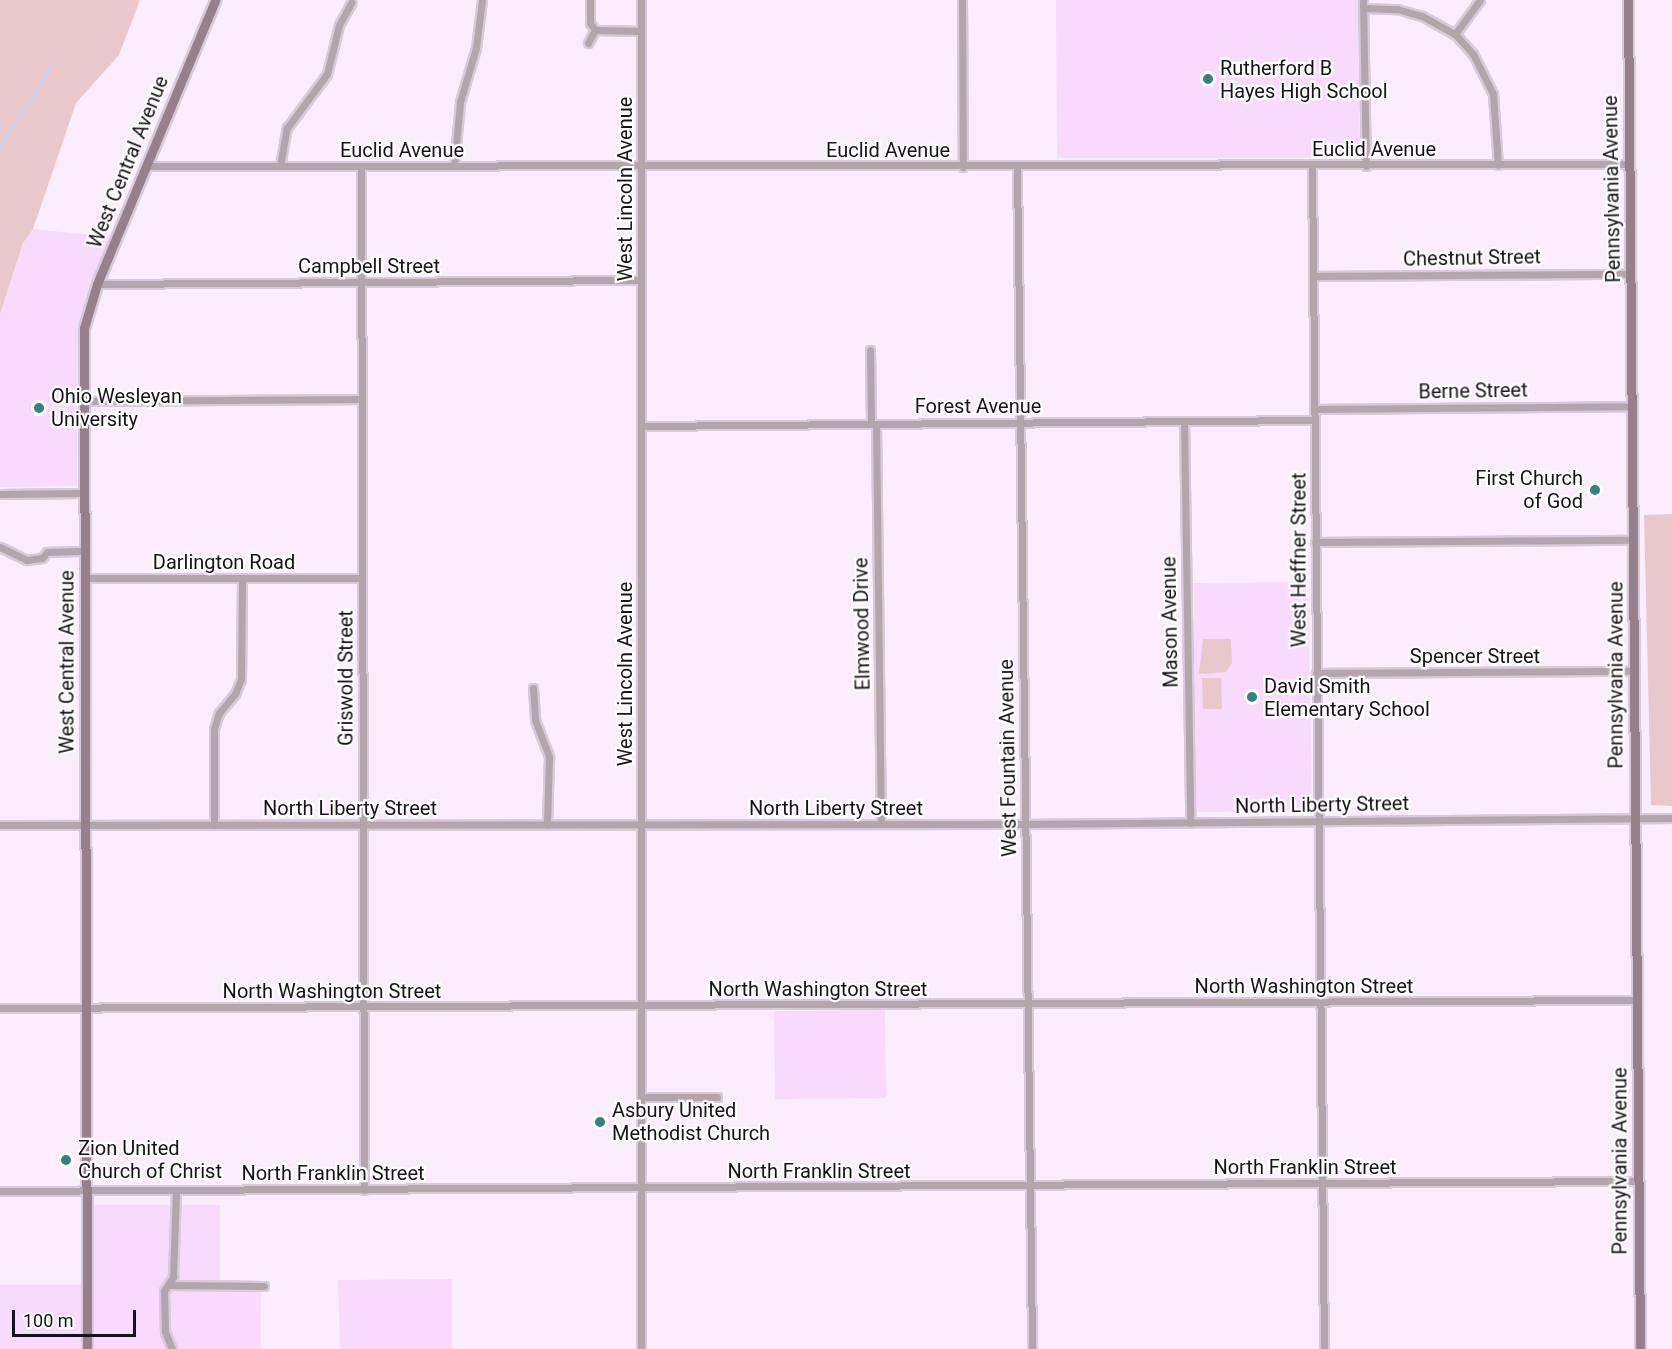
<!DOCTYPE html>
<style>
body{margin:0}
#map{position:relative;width:1672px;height:1349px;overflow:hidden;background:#fbedfe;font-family:Roboto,sans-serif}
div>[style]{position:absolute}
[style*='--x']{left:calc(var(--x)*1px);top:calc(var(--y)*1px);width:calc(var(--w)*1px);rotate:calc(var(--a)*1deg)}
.built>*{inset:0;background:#f7dafd}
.green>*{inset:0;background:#e9c8cc}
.stream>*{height:2px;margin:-1px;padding:0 1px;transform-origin:1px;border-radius:1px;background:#c5d3f6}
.roads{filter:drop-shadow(2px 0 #d7cada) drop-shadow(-2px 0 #d7cada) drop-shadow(0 2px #d7cada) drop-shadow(0 -2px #d7cada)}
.street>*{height:7px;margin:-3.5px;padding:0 3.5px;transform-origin:3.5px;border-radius:3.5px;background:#b4a5ad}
.secondary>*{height:9px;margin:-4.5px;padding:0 4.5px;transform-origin:4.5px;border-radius:4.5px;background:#96808c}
.dots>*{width:16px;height:16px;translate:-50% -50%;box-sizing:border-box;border:3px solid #fff;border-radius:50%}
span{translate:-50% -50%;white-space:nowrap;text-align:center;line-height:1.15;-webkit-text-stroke:4.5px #fff;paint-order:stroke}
.poi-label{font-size:20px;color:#18101a}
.left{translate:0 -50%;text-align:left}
.right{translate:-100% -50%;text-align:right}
.street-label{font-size:20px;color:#18101a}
.scale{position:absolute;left:12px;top:1310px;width:124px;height:27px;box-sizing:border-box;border:3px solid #18101a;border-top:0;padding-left:8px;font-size:18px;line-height:21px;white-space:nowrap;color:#18101a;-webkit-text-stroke:4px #fff;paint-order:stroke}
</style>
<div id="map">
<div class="built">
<i style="clip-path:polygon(1056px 0,1358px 0,1360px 158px,1057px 158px)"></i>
<i style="clip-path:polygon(33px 229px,111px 237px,86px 299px,78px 330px,77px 486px,0 487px,0 314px,23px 243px)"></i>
<i style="clip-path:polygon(1308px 582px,1312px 811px,1194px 812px,1194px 583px)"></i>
<i style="clip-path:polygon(885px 1010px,886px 1098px,775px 1099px,774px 1011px)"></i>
<i style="clip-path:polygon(90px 1205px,220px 1205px,220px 1282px,261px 1282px,261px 1349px,0 1349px,0 1285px,90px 1285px)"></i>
<i style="clip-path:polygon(452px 1279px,452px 1349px,340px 1349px,338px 1280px)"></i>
</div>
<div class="green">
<i style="clip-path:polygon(0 0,140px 0,119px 55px,76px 103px,33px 229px,23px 243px,0 314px)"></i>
<i style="clip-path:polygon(1672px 514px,1672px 806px,1651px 805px,1644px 515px)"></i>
<i style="clip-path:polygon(1203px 639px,1231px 639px,1232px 663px,1226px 672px,1199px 674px)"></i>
<i style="clip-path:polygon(1202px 678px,1221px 678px,1222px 709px,1203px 709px)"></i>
</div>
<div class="stream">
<i style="--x:0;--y:148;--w:101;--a:-57.6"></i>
</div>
<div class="roads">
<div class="street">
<i style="--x:590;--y:0;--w:23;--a:90"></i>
<i style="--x:590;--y:23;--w:9;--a:54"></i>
<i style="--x:595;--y:30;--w:46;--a:1.2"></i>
<i style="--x:641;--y:0;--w:1349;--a:90"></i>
<i style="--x:962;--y:0;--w:167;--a:89.7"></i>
<i style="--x:1363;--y:0;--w:166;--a:89"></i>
<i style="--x:1364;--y:8;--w:33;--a:2"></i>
<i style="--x:1397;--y:9;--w:26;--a:16"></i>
<i style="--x:1422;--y:16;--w:38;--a:29"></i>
<i style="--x:1455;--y:34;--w:27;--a:48"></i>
<i style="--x:1473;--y:54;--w:45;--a:63.4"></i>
<i style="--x:1493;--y:94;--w:71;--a:86"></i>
<i style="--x:1455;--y:34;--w:42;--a:-53.7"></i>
<i style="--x:588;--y:43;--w:15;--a:-62"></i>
<i style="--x:146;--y:166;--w:1484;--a:-0.08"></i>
<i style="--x:280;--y:166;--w:39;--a:-80"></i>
<i style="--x:287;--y:128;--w:67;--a:-53.5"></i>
<i style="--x:327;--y:74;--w:50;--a:-76.2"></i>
<i style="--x:339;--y:25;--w:26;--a:-61"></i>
<i style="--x:361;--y:166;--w:1024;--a:89.83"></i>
<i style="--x:454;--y:166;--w:64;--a:-84.6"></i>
<i style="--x:460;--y:102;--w:56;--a:-73.5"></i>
<i style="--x:476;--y:48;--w:48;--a:-82.9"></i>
<i style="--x:1312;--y:166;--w:1183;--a:89.42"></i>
<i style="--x:1017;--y:167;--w:1182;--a:89.27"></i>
<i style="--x:1313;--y:276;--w:318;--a:-0.4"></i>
<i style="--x:97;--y:284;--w:544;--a:-0.42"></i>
<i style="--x:870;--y:350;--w:74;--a:89.2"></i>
<i style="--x:84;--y:401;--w:278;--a:-0.4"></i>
<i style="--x:1314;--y:409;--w:318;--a:-0.5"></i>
<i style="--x:1184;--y:421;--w:402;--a:89.1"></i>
<i style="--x:876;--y:424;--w:400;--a:89.3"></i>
<i style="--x:641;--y:426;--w:673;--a:-0.51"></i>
<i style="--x:0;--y:494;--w:84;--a:-0.7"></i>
<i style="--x:1315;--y:542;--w:318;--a:-0.4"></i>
<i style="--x:0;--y:547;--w:30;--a:26"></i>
<i style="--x:27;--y:560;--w:15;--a:-8"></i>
<i style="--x:42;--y:558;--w:8;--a:-50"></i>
<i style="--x:47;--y:552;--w:38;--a:-2"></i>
<i style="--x:85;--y:578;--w:277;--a:0"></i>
<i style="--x:1316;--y:673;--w:318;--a:-0.4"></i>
<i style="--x:533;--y:688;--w:32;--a:86"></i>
<i style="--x:535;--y:720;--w:40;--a:69"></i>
<i style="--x:549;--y:757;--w:68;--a:91.7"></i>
<i style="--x:0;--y:825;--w:1025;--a:-0.06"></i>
<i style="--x:1025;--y:824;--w:647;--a:-0.53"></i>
<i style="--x:214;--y:825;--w:96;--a:-90"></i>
<i style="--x:214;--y:729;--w:17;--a:-73"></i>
<i style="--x:219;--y:713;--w:25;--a:-50"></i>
<i style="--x:235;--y:694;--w:16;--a:-68"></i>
<i style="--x:241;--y:679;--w:101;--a:-89.4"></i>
<i style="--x:0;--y:1008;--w:1637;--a:-0.28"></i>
<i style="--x:641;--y:1097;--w:76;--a:0"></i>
<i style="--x:0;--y:1191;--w:1638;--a:-0.35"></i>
<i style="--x:171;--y:1285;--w:93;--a:0.6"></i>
<i style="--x:172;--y:1349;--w:18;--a:-112"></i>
<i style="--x:165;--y:1332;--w:41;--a:-91.4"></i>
<i style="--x:164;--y:1291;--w:17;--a:-57"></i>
<i style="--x:173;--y:1277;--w:87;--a:-88"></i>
</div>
<div class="secondary">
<i style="--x:1628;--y:0;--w:1349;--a:89.49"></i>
<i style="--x:87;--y:1349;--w:1021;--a:-90.17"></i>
<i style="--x:84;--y:328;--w:46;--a:-73.5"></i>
<i style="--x:97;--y:284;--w:308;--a:-67.4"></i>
</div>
</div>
<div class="dots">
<i style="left:1208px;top:79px;background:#38807e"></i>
<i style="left:39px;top:408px;background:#38807e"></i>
<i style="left:1595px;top:490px;background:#38807e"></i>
<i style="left:1252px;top:697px;background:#38807e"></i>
<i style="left:600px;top:1122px;background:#38807e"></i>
<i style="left:66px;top:1160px;background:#38807e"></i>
</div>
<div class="poi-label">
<span class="left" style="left:1220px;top:80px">Rutherford B<br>Hayes High School</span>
<span class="left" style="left:51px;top:408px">Ohio Wesleyan<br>University</span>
<span class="right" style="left:1583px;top:490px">First Church<br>of God</span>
<span class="left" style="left:1264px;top:698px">David Smith<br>Elementary School</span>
<span class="left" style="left:612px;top:1122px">Asbury United<br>Methodist Church</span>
<span class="left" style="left:78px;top:1160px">Zion United<br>Church of Christ</span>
</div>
<div class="street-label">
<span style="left:1374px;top:149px">Euclid Avenue</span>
<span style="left:402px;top:150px">Euclid Avenue</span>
<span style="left:888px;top:150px">Euclid Avenue</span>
<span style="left:128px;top:162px;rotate:-68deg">West Central Avenue</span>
<span style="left:625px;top:189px;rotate:-90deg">West Lincoln Avenue</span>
<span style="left:1612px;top:189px;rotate:-91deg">Pennsylvania Avenue</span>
<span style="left:1472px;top:258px;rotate:-1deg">Chestnut Street</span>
<span style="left:369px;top:266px">Campbell Street</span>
<span style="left:1473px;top:391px;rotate:-1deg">Berne Street</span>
<span style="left:978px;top:406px">Forest Avenue</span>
<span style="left:1299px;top:560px;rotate:-90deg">West Heffner Street</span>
<span style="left:224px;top:562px">Darlington Road</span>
<span style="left:1170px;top:622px;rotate:-91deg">Mason Avenue</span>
<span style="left:862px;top:624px;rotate:-91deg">Elmwood Drive</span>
<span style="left:1475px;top:656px">Spencer Street</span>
<span style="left:67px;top:662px;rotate:-90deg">West Central Avenue</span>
<span style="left:625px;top:674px;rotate:-90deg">West Lincoln Avenue</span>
<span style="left:1616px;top:675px;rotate:-90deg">Pennsylvania Avenue</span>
<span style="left:346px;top:678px;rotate:-90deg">Griswold Street</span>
<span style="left:1008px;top:758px;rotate:-91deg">West Fountain Avenue</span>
<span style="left:1322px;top:805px;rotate:-1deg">North Liberty Street</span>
<span style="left:350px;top:808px">North Liberty Street</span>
<span style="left:836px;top:808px">North Liberty Street</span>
<span style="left:1304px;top:986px">North Washington Street</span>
<span style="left:818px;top:989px">North Washington Street</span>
<span style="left:332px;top:991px">North Washington Street</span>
<span style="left:1620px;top:1161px;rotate:-90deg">Pennsylvania Avenue</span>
<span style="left:1305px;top:1167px">North Franklin Street</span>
<span style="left:819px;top:1171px">North Franklin Street</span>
<span style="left:333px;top:1173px">North Franklin Street</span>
</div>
<div class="scale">100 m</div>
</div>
